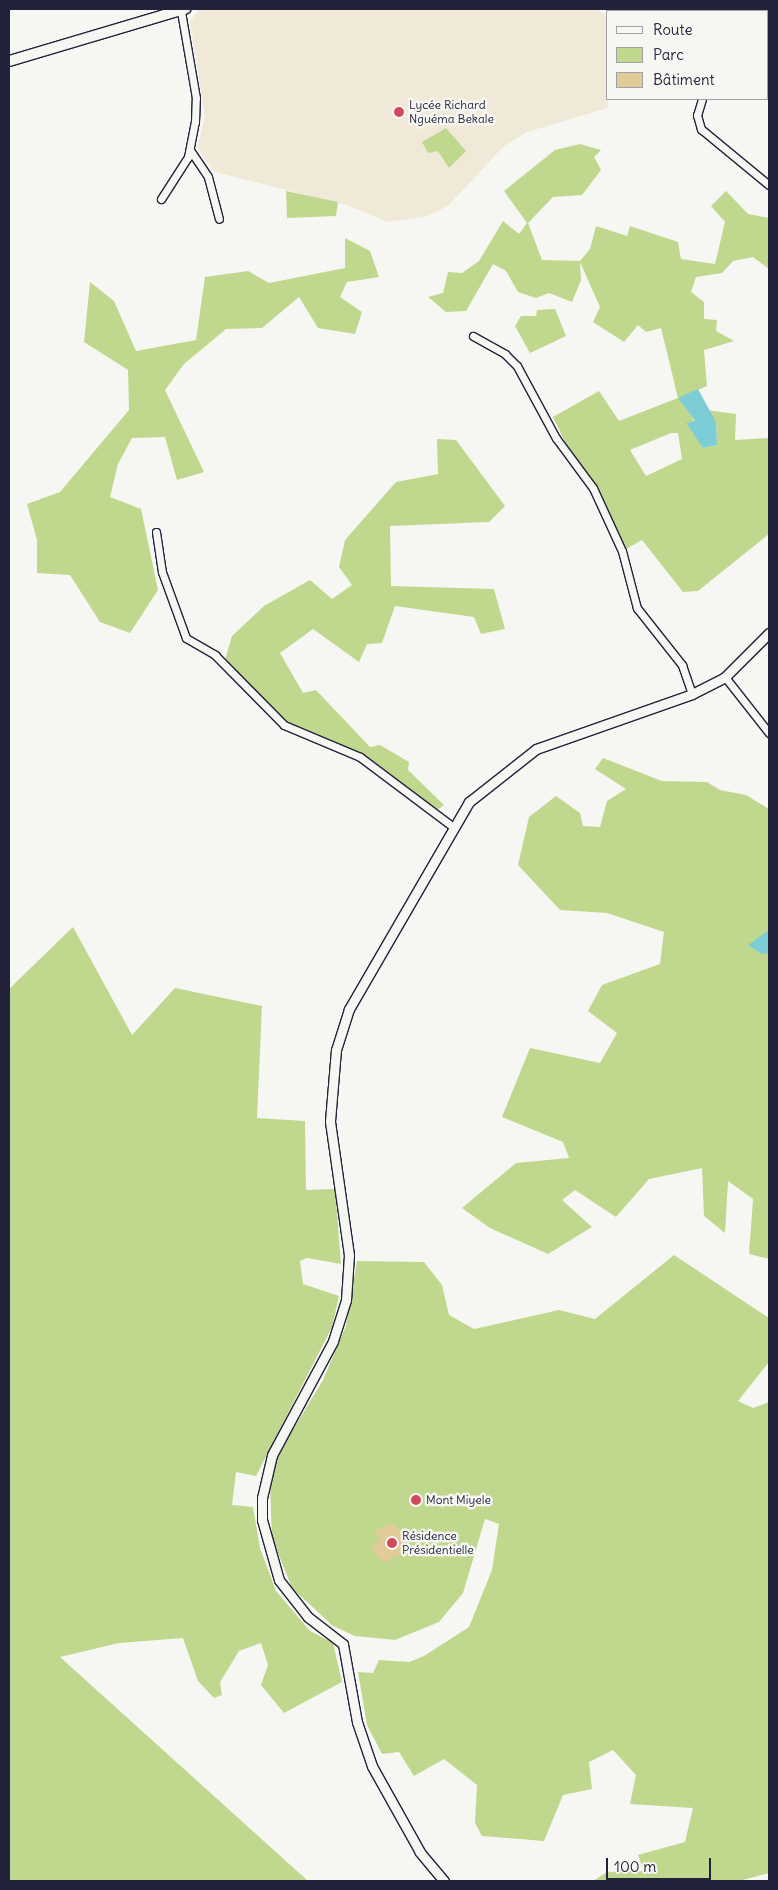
<!DOCTYPE html>
<meta charset="utf-8">
<style>
body{margin:0}
#map{position:relative;width:778px;height:1890px;overflow:hidden;background:#f6f6f2;font-family:Delius,sans-serif}
div>[style]{position:absolute}
[style*='--x']{left:calc(var(--x)*1px);top:calc(var(--y)*1px);width:calc(var(--w)*1px);rotate:calc(var(--a)*1deg)}
.built>*{inset:0;background:#f0e9d7}
.green>*{inset:0;background:#c0d88e}
.water>*{inset:0;background:#7ccdd5}
.building>*{inset:0;background:#e3ca99}
.roads{filter:drop-shadow(1px 0 #22223b) drop-shadow(-1px 0 #22223b) drop-shadow(0 1px #22223b) drop-shadow(0 -1px #22223b)}
.minor>*{height:7px;margin:-3.5px;padding:0 3.5px;transform-origin:3.5px;border-radius:3.5px;background:#f6f6f2}
.tertiary>*{height:9px;margin:-4.5px;padding:0 4.5px;transform-origin:4.5px;border-radius:4.5px;background:#f6f6f2}
.secondary>*{height:10px;margin:-5px;padding:0 5px;transform-origin:5px;border-radius:5px;background:#f6f6f2}
.primary>*{height:11px;margin:-5.5px;padding:0 5.5px;transform-origin:5.5px;border-radius:5.5px;background:#f6f6f2}
.dots>*{width:14px;height:14px;translate:-50% -50%;box-sizing:border-box;border:2px solid #f6f6f2;border-radius:50%}
span{translate:-50% -50%;white-space:nowrap;text-align:center;line-height:1.15;-webkit-text-stroke:5px #f6f6f2;paint-order:stroke}
.poi-label{font-size:12px;color:#22223b}
.left{translate:0 -50%;text-align:left}
.frame{position:absolute;inset:0;border:10px solid #22223b;pointer-events:none}
.legend{position:absolute;left:606px;top:10px;width:162px;height:90px;box-sizing:border-box;background:#f6f6f2;border:1px solid #a1a1a9;margin:0;padding:6px 9px;list-style:none;font-size:15px;color:#22223b}
.legend li{display:flex;align-items:center;gap:10px;height:25px}
.legend b{width:25px;border:1px solid #a1a1a9}
.scale{position:absolute;left:606px;top:1858px;width:105px;height:22px;box-sizing:border-box;border:2px solid #22223b;border-top:0;padding-left:6px;font-size:15px;line-height:18px;white-space:nowrap;color:#22223b;-webkit-text-stroke:4px #f6f6f2;paint-order:stroke}
</style>
<div id="map">
<div class="built">
<i style="clip-path:polygon(200px 9px,597px 9px,607px 17px,608px 108px,527px 132px,504px 146px,448px 206px,424px 217px,387px 222px,350px 206px,215px 172px,197px 148px,205px 117px,190px 21px)"></i>
</div>
<div class="green">
<i style="clip-path:polygon(446px 128px,466px 151px,449px 168px,438px 151px,428px 153px,422px 142px)"></i>
<i style="clip-path:polygon(evenodd,580px 144px,601px 150px,594px 157px,601px 170px,582px 195px,553px 197px,528px 223px,542px 260px,580px 261px,590px 249px,596px 226px,627px 236px,630px 226px,678px 242px,681px 259px,715px 264px,725px 222px,711px 206px,726px 191px,748px 214px,769px 218px,769px 269px,753px 257px,733px 261px,722px 273px,696px 277px,691px 292px,704px 302px,704px 319px,717px 320px,716px 331px,734px 341px,704px 350px,707px 386px,679px 398px,695px 422px,687px 423px,703px 448px,717px 445px,716px 422px,706px 410px,736px 414px,735px 440px,769px 438px,769px 534px,698px 591px,683px 592px,642px 540px,626px 549px,601px 497px,568px 448px,553px 417px,599px 391px,619px 421px,678px 398px,661px 328px,646px 332px,638px 325px,624px 342px,593px 322px,600px 307px,580px 262px,581px 280px,572px 302px,549px 293px,536px 298px,518px 292px,506px 271px,493px 264px,466px 311px,446px 312px,428px 297px,443px 293px,448px 272px,462px 273px,479px 261px,503px 221px,519px 234px,527px 223px,504px 191px,555px 150px,580px 144px,671px 433px,678px 433px,682px 459px,646px 476px,630px 450px,671px 433px)"></i>
<i style="clip-path:polygon(286px 191px,338px 202px,336px 216px,287px 218px)"></i>
<i style="clip-path:polygon(345px 238px,370px 251px,379px 277px,347px 282px,340px 297px,362px 312px,355px 334px,318px 328px,299px 297px,262px 328px,226px 329px,184px 364px,165px 390px,204px 472px,177px 480px,165px 437px,132px 438px,118px 464px,110px 497px,141px 509px,158px 590px,130px 633px,100px 622px,70px 575px,37px 573px,37px 540px,27px 504px,60px 492px,129px 410px,128px 370px,84px 342px,90px 282px,114px 301px,136px 351px,196px 340px,205px 277px,248px 271px,269px 283px,345px 268px)"></i>
<i style="clip-path:polygon(555px 309px,566px 336px,530px 353px,515px 326px,521px 316px,536px 316px,537px 310px)"></i>
<i style="clip-path:polygon(437px 439px,456px 440px,505px 506px,489px 522px,390px 526px,391px 586px,494px 589px,505px 629px,481px 634px,474px 617px,395px 606px,382px 643px,367px 644px,359px 662px,313px 629px,280px 653px,303px 693px,316px 690px,370px 747px,380px 745px,409px 762px,408px 770px,444px 805px,437px 810px,361px 754px,287px 722px,225px 660px,232px 636px,264px 606px,310px 580px,332px 599px,352px 585px,339px 567px,345px 540px,396px 482px,438px 474px)"></i>
<i style="clip-path:polygon(603px 758px,662px 781px,707px 782px,720px 790px,746px 795px,769px 809px,769px 1259px,749px 1254px,753px 1199px,728px 1181px,725px 1233px,704px 1216px,702px 1168px,649px 1179px,616px 1217px,575px 1190px,562px 1200px,592px 1227px,548px 1254px,490px 1228px,462px 1208px,516px 1163px,569px 1158px,563px 1142px,502px 1117px,530px 1048px,600px 1063px,617px 1033px,588px 1011px,602px 985px,660px 964px,664px 932px,607px 913px,560px 910px,518px 865px,529px 817px,556px 796px,580px 813px,583px 826px,600px 827px,607px 801px,626px 789px,595px 769px)"></i>
<i style="clip-path:polygon(73px 927px,132px 1035px,175px 988px,262px 1006px,257px 1118px,305px 1121px,306px 1190px,335px 1189px,341px 1264px,307px 1258px,300px 1261px,303px 1284px,339px 1296px,332px 1327px,256px 1476px,236px 1472px,232px 1505px,253px 1507px,260px 1548px,276px 1591px,310px 1631px,333px 1643px,342px 1682px,284px 1713px,261px 1685px,268px 1665px,261px 1643px,239px 1651px,220px 1682px,222px 1695px,214px 1698px,198px 1681px,183px 1638px,119px 1643px,60px 1657px,308px 1881px,9px 1881px,9px 989px)"></i>
<i style="clip-path:polygon(674px 1255px,769px 1318px,769px 1362px,738px 1401px,753px 1408px,769px 1402px,769px 1873px,739px 1881px,593px 1881px,607px 1872px,644px 1871px,638px 1855px,685px 1842px,693px 1808px,630px 1804px,636px 1775px,613px 1750px,589px 1762px,592px 1789px,563px 1795px,544px 1841px,482px 1836px,475px 1823px,477px 1785px,444px 1759px,414px 1776px,399px 1752px,382px 1754px,367px 1725px,358px 1672px,373px 1673px,379px 1660px,409px 1662px,424px 1656px,469px 1627px,492px 1570px,499px 1524px,485px 1519px,463px 1593px,439px 1622px,395px 1640px,355px 1636px,333px 1626px,292px 1588px,272px 1538px,270px 1483px,279px 1453px,323px 1380px,346px 1326px,357px 1261px,424px 1262px,442px 1285px,449px 1315px,474px 1329px,559px 1310px,595px 1319px)"></i>
</div>
<div class="water">
<i style="clip-path:polygon(698px 389px,716px 422px,717px 445px,703px 448px,686px 423px,695px 421px,678px 398px)"></i>
<i style="clip-path:polygon(769px 930px,769px 953px,762px 954px,748px 945px)"></i>
</div>
<div class="building">
<i style="clip-path:polygon(392px 1523px,411px 1539px,403px 1547px,406px 1550px,384px 1563px,371px 1548px,380px 1539px,374px 1532px)"></i>
</div>
<div class="roads">
<div class="minor">
<i style="--x:750;--y:11;--w:3;--a:-45"></i>
<i style="--x:702;--y:99;--w:17;--a:107"></i>
<i style="--x:697;--y:115;--w:15;--a:74"></i>
<i style="--x:701;--y:129;--w:88;--a:39.5"></i>
<i style="--x:190;--y:150;--w:32;--a:56"></i>
<i style="--x:208;--y:177;--w:43;--a:75.3"></i>
<i style="--x:161;--y:199;--w:50;--a:-57.3"></i>
<i style="--x:188;--y:157;--w:36;--a:-79"></i>
<i style="--x:195;--y:122;--w:24;--a:-88"></i>
<i style="--x:196;--y:98;--w:88;--a:-99.8"></i>
<i style="--x:473;--y:336;--w:37;--a:29"></i>
<i style="--x:505;--y:354;--w:17;--a:45"></i>
<i style="--x:517;--y:366;--w:82;--a:61.6"></i>
<i style="--x:556;--y:438;--w:62;--a:53.5"></i>
<i style="--x:593;--y:488;--w:69;--a:65.3"></i>
<i style="--x:622;--y:551;--w:59;--a:75.3"></i>
<i style="--x:637;--y:608;--w:73;--a:51.7"></i>
<i style="--x:682;--y:665;--w:31;--a:71"></i>
<i style="--x:156;--y:532;--w:40;--a:81.5"></i>
<i style="--x:162;--y:572;--w:70;--a:70"></i>
<i style="--x:186;--y:638;--w:34;--a:30"></i>
<i style="--x:215;--y:655;--w:98;--a:45.4"></i>
<i style="--x:284;--y:725;--w:82;--a:22.8"></i>
<i style="--x:360;--y:757;--w:115;--a:36.9"></i>
<i style="--x:725;--y:677;--w:71;--a:51.8"></i>
</div>
<div class="tertiary">
<i style="--x:444;--y:1881;--w:38;--a:-130"></i>
<i style="--x:420;--y:1852;--w:98;--a:-119.2"></i>
<i style="--x:372;--y:1766;--w:46;--a:-108.8"></i>
<i style="--x:357;--y:1722;--w:79;--a:-100.2"></i>
<i style="--x:343;--y:1644;--w:44;--a:-142.4"></i>
<i style="--x:308;--y:1617;--w:47;--a:-128.1"></i>
<i style="--x:279;--y:1580;--w:62;--a:-105.8"></i>
<i style="--x:262;--y:1520;--w:22;--a:-90"></i>
<i style="--x:262;--y:1498;--w:44;--a:-76.9"></i>
<i style="--x:272;--y:1455;--w:129;--a:-61.8"></i>
<i style="--x:333;--y:1341;--w:43;--a:-72.4"></i>
<i style="--x:346;--y:1300;--w:45;--a:-86.2"></i>
<i style="--x:349;--y:1255;--w:135;--a:-98.1"></i>
<i style="--x:330;--y:1121;--w:71;--a:-85.2"></i>
<i style="--x:336;--y:1050;--w:43;--a:-72.4"></i>
<i style="--x:349;--y:1009;--w:239;--a:-59.9"></i>
<i style="--x:469;--y:802;--w:85;--a:-38.3"></i>
<i style="--x:536;--y:749;--w:165;--a:-19.4"></i>
<i style="--x:692;--y:694;--w:37;--a:-27"></i>
<i style="--x:725;--y:677;--w:62;--a:-45"></i>
</div>
<div class="secondary">
<i style="--x:9;--y:61;--w:184;--a:-16.5"></i>
</div>
<div class="primary">
<i style="--x:613;--y:9;--w:4;--a:27"></i>
<i style="--x:636;--y:9;--w:4;--a:27"></i>
<i style="--x:767;--y:74;--w:2;--a:27"></i>
</div>
</div>
<div class="dots">
<i style="left:399px;top:112px;background:#d1495b"></i>
<i style="left:416px;top:1500px;background:#d1495b"></i>
<i style="left:392px;top:1543px;background:#d1495b"></i>
</div>
<div class="poi-label">
<span class="left" style="left:409px;top:112px">Lycée Richard<br>Nguéma Bekale</span>
<span class="left" style="left:426px;top:1500px">Mont Miyele</span>
<span class="left" style="left:402px;top:1543px">Résidence<br>Présidentielle</span>
</div>
<div class="frame"></div>
<ul class="legend">
<li><b style="height:6px;background:#f6f6f2"></b>Route</li>
<li><b style="height:14px;background:#c0d88e"></b>Parc</li>
<li><b style="height:14px;background:#e3ca99"></b>Bâtiment</li>
</ul>
<div class="scale">100 m</div>
</div>
